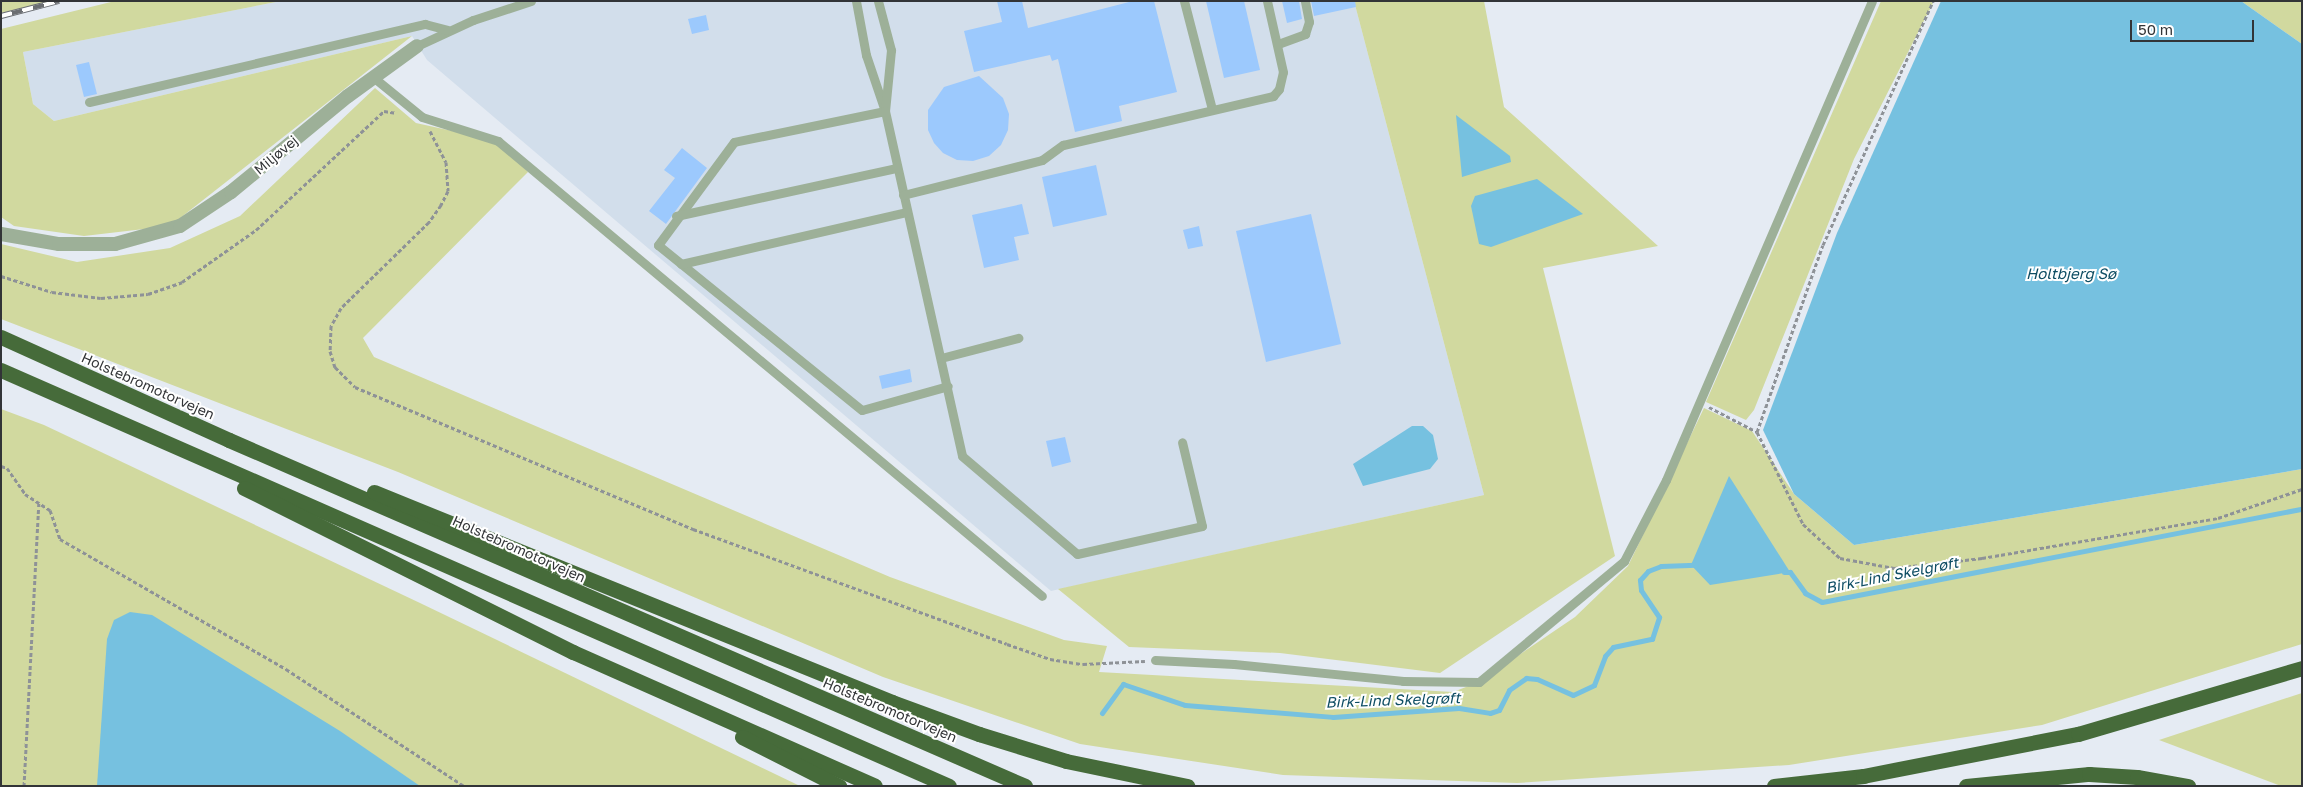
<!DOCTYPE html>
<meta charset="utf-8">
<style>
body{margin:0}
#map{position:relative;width:2303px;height:787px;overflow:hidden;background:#e5ebf3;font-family:"Golos Text",sans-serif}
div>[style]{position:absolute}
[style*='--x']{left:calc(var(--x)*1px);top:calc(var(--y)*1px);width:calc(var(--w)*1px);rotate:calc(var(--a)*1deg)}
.built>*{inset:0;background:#d2deeb}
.green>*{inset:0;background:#d1d99f}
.water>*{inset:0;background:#76c1e0}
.stream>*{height:5px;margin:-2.5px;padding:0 2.5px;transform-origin:2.5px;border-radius:2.5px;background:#76c1e0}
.building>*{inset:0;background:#9cc9fd}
.path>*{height:3px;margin-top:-1.5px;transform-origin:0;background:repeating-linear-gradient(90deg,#8e9297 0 4px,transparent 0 6.5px)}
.service>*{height:9px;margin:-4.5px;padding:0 4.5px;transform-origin:4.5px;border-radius:4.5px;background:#9db098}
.tertiary>*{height:14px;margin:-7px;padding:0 7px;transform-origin:7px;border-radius:7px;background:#9db098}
.motorway>*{height:15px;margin:-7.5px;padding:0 7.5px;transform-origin:7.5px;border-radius:7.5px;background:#466b3a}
.rail>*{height:5.5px;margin-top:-2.75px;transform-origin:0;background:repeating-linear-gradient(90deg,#fff 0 11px,#6b6e72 0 22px);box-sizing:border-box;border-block:1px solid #6b6e72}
span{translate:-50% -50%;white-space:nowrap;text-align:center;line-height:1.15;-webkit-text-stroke:4px #fff;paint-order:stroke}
.street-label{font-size:14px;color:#323437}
.water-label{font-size:15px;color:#0e4d63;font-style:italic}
.frame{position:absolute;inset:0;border:2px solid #323437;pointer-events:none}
.scale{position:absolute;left:2130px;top:20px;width:124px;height:22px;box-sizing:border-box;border:2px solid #323437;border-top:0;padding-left:6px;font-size:15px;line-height:18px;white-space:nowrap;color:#323437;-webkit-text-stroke:4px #fff;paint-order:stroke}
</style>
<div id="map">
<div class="built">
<i style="clip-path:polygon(281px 1px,1354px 1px,1484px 495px,1051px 591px,427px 60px,412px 36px,54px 121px,33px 104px,23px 52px)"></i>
</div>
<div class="green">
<i style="clip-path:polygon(1px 1px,52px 1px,1px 13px)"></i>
<i style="clip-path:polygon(115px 1px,281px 1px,23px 52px,33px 104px,54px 121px,412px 36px,170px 226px,84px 236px,14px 226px,1px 217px,1px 29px)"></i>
<i style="clip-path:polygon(1354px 1px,1484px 1px,1504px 107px,1658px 246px,1543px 268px,1615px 556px,1440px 673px,1280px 653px,1129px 647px,1058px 589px,1484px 495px)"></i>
<i style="clip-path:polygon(1881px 1px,1934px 1px,1854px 159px,1754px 410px,1746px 420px,1706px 402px)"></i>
<i style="clip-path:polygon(2241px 1px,2302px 1px,2302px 44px)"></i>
<i style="clip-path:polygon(375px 88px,416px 123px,498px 141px,528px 172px,363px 338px,374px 357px,890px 577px,1064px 640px,1107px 646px,1099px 672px,1453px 692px,1479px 682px,1575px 617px,1628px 566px,1704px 408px,1752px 431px,1794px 494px,1854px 545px,2302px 469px,2302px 644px,2042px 725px,1789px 765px,1517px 783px,1283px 775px,1080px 744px,883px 677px,398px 472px,1px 319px,1px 244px,77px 262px,170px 248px,240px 216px)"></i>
<i style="clip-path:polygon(1px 409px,44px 425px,420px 603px,800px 786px,1px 786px)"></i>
<i style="clip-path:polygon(2302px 693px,2302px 786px,2281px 786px,2159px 740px)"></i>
</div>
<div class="water">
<i style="clip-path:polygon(1941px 1px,2241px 1px,2302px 44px,2302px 469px,1854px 545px,1794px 494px,1763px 430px,1837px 233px)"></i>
<i style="clip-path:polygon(1456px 115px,1510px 156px,1511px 162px,1462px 177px)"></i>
<i style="clip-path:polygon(1537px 179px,1583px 214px,1491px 247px,1479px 244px,1471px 206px,1475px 196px)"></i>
<i style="clip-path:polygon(1412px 426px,1423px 426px,1433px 435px,1438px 459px,1430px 469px,1363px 486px,1353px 464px)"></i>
<i style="clip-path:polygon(1729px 476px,1790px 572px,1710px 585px,1691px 565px)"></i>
<i style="clip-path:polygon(130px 612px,152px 615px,340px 731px,420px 786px,97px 786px,107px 639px,114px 620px)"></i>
</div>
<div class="stream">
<i style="--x:1784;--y:572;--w:6;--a:0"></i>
<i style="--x:1790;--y:572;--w:26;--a:54"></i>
<i style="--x:1805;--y:593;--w:19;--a:28"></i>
<i style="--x:1822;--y:602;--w:489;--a:-11"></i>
<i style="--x:1102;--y:713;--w:36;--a:-54"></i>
<i style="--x:1123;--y:684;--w:65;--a:18.7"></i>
<i style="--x:1185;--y:705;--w:148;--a:4.6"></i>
<i style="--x:1333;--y:717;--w:126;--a:-4.1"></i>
<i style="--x:1459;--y:708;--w:31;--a:9"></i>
<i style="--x:1490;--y:713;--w:9;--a:-18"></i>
<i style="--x:1499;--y:710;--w:22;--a:-63"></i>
<i style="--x:1509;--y:690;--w:21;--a:-35"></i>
<i style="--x:1526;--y:678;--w:11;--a:5"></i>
<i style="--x:1537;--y:679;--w:39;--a:24"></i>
<i style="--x:1573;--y:695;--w:23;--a:-25"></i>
<i style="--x:1594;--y:685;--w:31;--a:-69"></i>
<i style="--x:1605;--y:656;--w:12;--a:-48"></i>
<i style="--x:1613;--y:647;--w:40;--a:-12"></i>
<i style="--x:1652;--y:639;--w:23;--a:-72"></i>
<i style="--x:1659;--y:617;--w:32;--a:-124"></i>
<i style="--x:1641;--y:590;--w:10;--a:-96"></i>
<i style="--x:1640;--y:580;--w:12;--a:-48"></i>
<i style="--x:1648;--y:571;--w:14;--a:-21"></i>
<i style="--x:1661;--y:566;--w:35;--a:-2"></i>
</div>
<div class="building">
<i style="clip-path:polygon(997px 1px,1022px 1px,1028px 28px,1133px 1px,1154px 1px,1177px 92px,1119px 106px,1122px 121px,1075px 132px,1058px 59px,1052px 61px,1050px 55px,974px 72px,964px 31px,1002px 22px)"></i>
<i style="clip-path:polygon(1206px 1px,1244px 1px,1260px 70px,1224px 78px)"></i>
<i style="clip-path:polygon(1282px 1px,1299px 1px,1302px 19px,1287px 23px)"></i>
<i style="clip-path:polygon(1311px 1px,1355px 1px,1356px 7px,1314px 16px)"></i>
<i style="clip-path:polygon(706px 15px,709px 30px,692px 34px,688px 19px)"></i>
<i style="clip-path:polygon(89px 62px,97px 94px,84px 97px,76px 65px)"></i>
<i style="clip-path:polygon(979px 76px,1003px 98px,1009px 114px,1008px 130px,1001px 145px,989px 156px,973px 161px,957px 160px,943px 153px,934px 143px,928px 130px,928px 110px,944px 87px)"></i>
<i style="clip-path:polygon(682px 148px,707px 168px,666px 224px,649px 211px,675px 178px,664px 170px)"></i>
<i style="clip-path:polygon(1096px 165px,1107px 215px,1053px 227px,1042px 177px)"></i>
<i style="clip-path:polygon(1022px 204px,1029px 234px,1014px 237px,1019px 260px,984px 268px,972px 215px)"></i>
<i style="clip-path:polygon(1311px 214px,1341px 344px,1266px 362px,1236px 231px)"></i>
<i style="clip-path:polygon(1199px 226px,1203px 246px,1188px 249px,1183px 230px)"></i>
<i style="clip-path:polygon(910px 369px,912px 382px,882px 389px,879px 376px)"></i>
<i style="clip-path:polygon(1065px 437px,1071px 462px,1052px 467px,1046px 441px)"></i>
</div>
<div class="path">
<i style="--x:430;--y:131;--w:35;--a:63"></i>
<i style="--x:446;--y:162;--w:29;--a:86"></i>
<i style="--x:448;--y:191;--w:16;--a:117"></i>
<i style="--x:441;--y:205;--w:21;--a:125"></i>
<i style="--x:429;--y:222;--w:123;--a:135.7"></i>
<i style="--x:341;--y:308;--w:21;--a:119"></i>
<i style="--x:331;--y:326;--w:25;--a:92"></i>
<i style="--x:330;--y:351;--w:17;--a:73"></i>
<i style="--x:335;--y:367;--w:28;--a:45"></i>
<i style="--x:355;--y:387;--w:367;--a:22.8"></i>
<i style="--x:693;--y:529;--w:334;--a:20.1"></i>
<i style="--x:1007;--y:644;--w:46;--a:19.2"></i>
<i style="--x:1050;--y:659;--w:33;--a:9"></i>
<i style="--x:1083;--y:664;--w:62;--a:-2.8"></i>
<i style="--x:1;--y:276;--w:53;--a:17.4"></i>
<i style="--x:52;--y:292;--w:49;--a:7"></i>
<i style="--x:101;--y:298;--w:47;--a:-4.9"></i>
<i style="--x:148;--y:294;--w:36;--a:-19"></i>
<i style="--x:182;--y:282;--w:90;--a:-35.1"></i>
<i style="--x:256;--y:230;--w:175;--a:-42.9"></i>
<i style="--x:384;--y:111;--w:13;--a:9"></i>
<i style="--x:1709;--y:407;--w:54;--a:27.5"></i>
<i style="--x:1757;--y:432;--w:103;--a:63.4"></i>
<i style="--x:1803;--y:524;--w:50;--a:42.6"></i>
<i style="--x:1840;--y:558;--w:55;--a:10.5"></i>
<i style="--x:1894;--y:568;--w:89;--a:-6.5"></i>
<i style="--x:1982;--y:558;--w:239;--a:-9.6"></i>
<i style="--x:2218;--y:518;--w:89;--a:-19"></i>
<i style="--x:1757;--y:432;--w:198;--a:-70.6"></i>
<i style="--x:1823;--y:245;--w:268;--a:-65.7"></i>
<i style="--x:1;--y:466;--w:6;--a:18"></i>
<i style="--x:7;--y:468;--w:32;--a:55"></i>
<i style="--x:25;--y:494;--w:30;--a:33"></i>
<i style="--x:50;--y:510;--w:31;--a:71"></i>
<i style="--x:60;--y:539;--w:261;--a:29.9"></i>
<i style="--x:286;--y:669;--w:213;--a:33.3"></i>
<i style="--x:24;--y:786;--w:283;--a:-87"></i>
</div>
<div class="service">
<i style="--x:856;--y:1;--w:55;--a:79.5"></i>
<i style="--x:866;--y:55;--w:59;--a:71.3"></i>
<i style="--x:885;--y:111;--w:154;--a:168.4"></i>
<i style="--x:734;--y:142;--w:128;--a:126.4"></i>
<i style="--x:658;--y:245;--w:262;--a:39"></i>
<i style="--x:862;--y:410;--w:89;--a:-15.6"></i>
<i style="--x:878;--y:1;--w:51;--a:75.1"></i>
<i style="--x:891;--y:50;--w:61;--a:95.6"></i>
<i style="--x:885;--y:111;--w:353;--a:77.4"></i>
<i style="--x:962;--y:456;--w:151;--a:40.4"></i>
<i style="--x:1077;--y:554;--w:128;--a:-12.6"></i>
<i style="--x:1202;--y:526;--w:86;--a:-103.4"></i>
<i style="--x:1184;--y:1;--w:112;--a:75.5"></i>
<i style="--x:1278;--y:44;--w:29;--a:-20"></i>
<i style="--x:1305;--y:34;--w:13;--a:-72"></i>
<i style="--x:1309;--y:22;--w:21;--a:-101"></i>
<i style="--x:417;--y:46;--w:62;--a:-24.9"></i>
<i style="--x:473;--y:20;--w:61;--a:-18.1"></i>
<i style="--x:373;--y:77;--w:63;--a:39.2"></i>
<i style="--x:422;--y:117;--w:80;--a:17.5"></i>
<i style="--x:498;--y:141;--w:709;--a:39.91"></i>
<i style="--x:89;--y:102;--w:345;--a:-13.1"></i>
<i style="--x:425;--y:24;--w:23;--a:15"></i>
<i style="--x:903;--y:195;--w:143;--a:-14.1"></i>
<i style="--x:1042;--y:160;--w:26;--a:-36"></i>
<i style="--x:1063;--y:145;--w:216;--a:-13.1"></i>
<i style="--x:1273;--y:96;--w:9;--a:-49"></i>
<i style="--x:1279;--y:89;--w:17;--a:-77"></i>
<i style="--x:1283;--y:72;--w:73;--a:-102.7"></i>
<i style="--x:676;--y:216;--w:226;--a:-12.3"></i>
<i style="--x:681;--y:264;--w:232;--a:-13"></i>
<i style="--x:941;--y:358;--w:80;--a:-14.6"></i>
<i style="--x:1155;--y:660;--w:79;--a:2.9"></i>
<i style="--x:1234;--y:664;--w:170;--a:5.7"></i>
<i style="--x:1403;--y:681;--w:76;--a:0.8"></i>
<i style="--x:1479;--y:682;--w:189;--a:-39.8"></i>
<i style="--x:1624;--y:561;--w:91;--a:-62.6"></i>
<i style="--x:1666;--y:480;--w:521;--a:-66.73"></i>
</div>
<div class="tertiary">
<i style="--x:1;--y:234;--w:59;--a:9.8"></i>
<i style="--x:59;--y:244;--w:56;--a:0"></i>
<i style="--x:115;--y:244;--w:67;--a:-15.5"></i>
<i style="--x:180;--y:226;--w:61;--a:-33.7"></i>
<i style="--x:231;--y:192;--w:151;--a:-39.4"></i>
<i style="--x:348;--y:96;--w:85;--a:-35.9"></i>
</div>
<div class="motorway">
<i style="--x:1;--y:337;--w:250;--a:24.3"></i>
<i style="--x:229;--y:440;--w:868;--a:23.49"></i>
<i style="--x:1;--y:370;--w:1035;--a:23.69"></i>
<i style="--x:244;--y:488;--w:368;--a:26.5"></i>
<i style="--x:573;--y:652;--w:330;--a:23.9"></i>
<i style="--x:374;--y:492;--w:559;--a:22.07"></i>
<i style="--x:892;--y:702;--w:93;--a:20.2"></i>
<i style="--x:979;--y:734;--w:91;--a:17.2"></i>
<i style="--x:1066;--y:761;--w:124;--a:11.7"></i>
<i style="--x:742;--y:737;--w:109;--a:26.8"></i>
<i style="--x:1774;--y:786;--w:90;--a:-6.4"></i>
<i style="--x:1863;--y:776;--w:219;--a:-11.1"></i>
<i style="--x:2078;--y:734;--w:234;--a:-16.4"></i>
<i style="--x:1966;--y:786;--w:124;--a:-5.6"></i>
<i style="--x:2089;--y:774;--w:48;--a:3.6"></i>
<i style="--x:2137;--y:777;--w:52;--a:10"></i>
</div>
<div class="rail">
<i style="--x:1;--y:16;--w:60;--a:-14.5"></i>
</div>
<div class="street-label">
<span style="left:276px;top:155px;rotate:-40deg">Miljøvej</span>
<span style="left:148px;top:386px;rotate:24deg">Holstebromotorvejen</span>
<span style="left:519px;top:549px;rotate:24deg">Holstebromotorvejen</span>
<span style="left:890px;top:710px;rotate:23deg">Holstebromotorvejen</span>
</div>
<div class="water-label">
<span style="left:2071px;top:274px">Holtbjerg Sø</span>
<span style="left:1892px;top:575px;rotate:-11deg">Birk-Lind Skelgrøft</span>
<span style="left:1393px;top:700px;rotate:-2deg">Birk-Lind Skelgrøft</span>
</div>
<div class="frame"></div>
<div class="scale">50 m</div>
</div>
